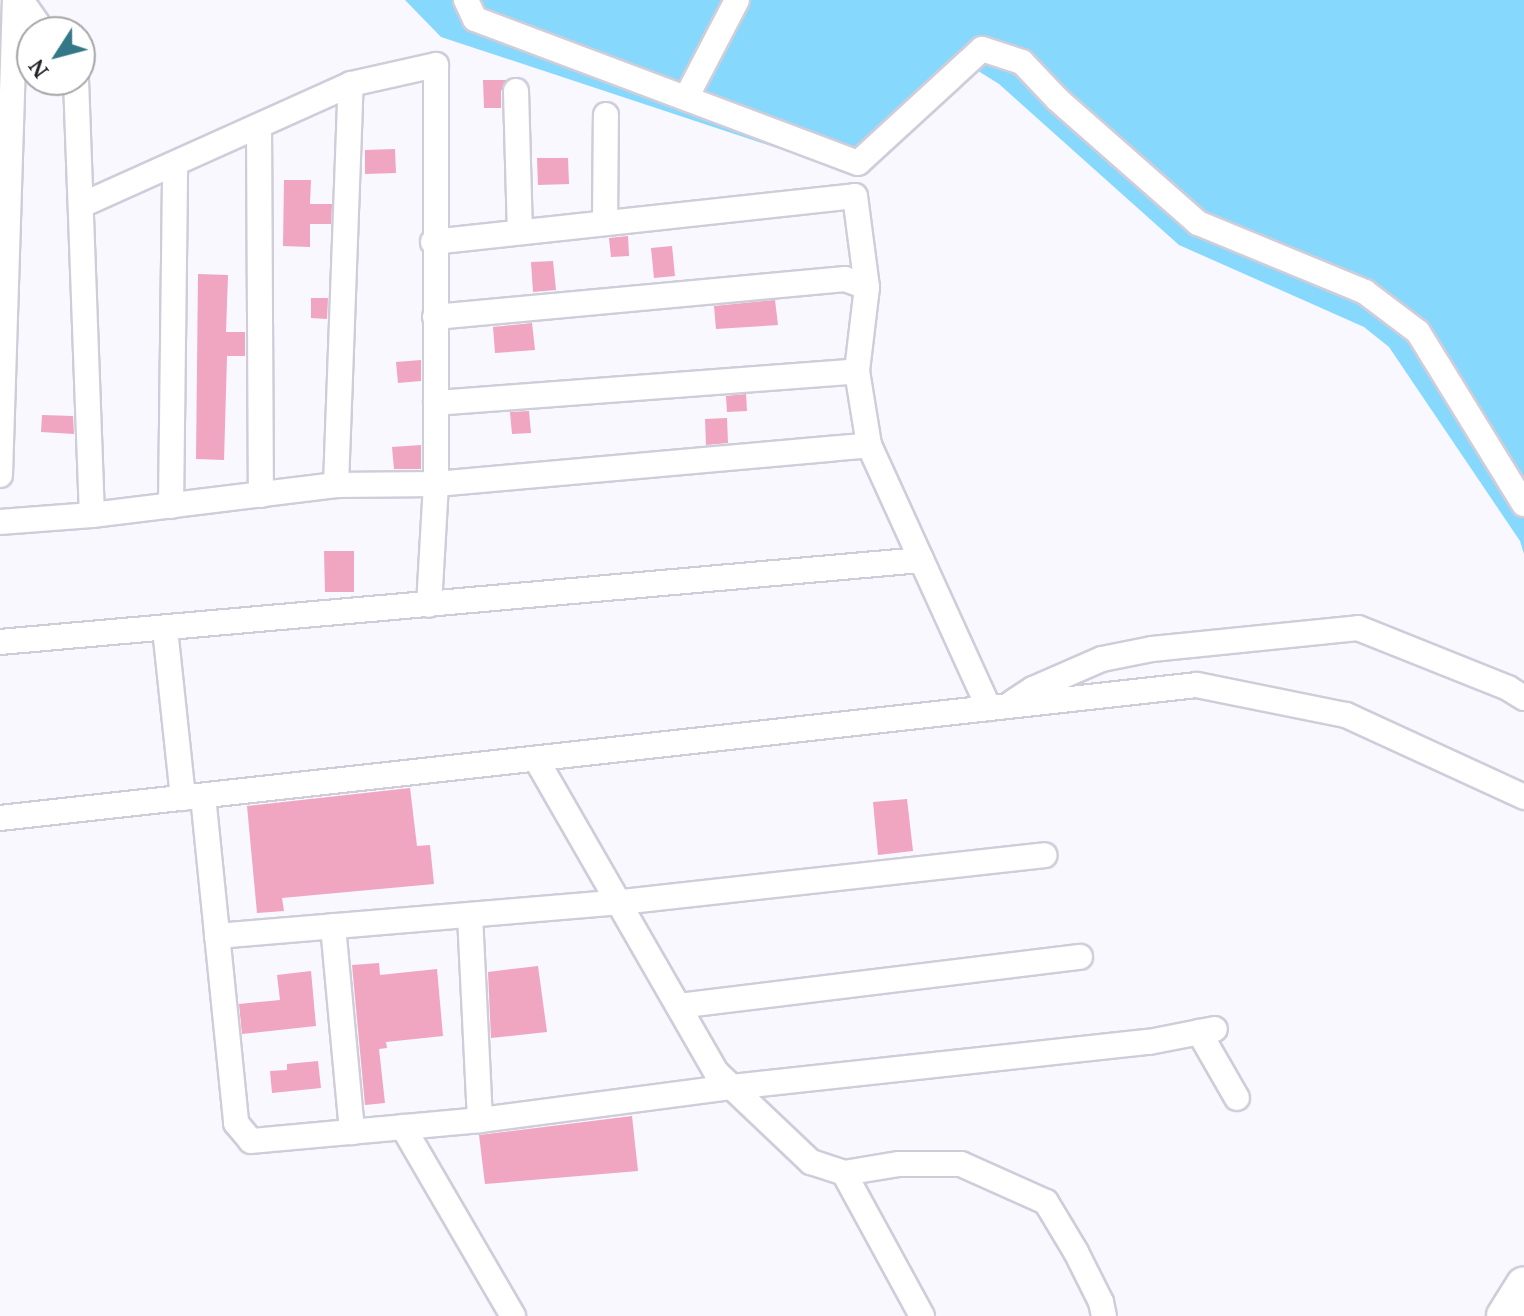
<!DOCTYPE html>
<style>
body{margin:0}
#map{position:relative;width:1524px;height:1316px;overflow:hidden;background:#f9f7ff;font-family:"PT Serif",serif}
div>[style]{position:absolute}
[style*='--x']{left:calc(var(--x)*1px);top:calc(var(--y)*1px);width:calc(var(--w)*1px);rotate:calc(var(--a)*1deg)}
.water>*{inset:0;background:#86d9fd}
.building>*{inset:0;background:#f0a5c1}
.roads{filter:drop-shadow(2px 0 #cfcdd9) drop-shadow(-2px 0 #cfcdd9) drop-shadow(0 2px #cfcdd9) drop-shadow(0 -2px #cfcdd9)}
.minor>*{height:24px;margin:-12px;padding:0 12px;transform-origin:12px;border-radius:12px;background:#fff}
.highway>*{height:36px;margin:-18px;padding:0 18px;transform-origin:18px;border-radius:18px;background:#fff}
span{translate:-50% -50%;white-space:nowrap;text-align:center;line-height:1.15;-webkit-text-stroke:6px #fff;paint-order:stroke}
.north{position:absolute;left:16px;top:16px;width:80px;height:80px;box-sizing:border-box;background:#fff;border:2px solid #a7a6a8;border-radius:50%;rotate:234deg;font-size:22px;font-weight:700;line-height:32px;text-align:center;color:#222126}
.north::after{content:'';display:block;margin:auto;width:28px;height:36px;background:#337886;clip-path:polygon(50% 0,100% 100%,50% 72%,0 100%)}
</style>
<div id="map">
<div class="water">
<i style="clip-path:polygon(405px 0,1524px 0,1524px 554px,1520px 541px,1389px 347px,1364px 327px,1179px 245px,999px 84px,967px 64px,859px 175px,441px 37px)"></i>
</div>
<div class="building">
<i style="clip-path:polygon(483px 80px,507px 80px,501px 91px,501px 108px,484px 108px)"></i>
<i style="clip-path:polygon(395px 149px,396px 173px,365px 174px,365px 150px)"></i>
<i style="clip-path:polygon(537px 158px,568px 158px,569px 184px,538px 185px)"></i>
<i style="clip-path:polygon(284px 180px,311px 180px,310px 204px,332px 204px,331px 224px,310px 224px,310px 247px,283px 246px)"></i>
<i style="clip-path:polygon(628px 236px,629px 256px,611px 257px,609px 238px)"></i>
<i style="clip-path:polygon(672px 246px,675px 276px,654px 278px,651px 248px)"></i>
<i style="clip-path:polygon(553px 261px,556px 290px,533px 292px,531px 262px)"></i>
<i style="clip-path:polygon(198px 274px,228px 275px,226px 332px,245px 332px,245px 356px,227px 356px,224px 460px,196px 459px)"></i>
<i style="clip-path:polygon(311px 298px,328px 298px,327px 319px,311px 318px)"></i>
<i style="clip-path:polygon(775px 300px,778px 325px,716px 329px,714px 306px)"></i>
<i style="clip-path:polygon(532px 323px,535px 350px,495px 353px,493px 327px)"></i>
<i style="clip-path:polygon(421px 360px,421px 381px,398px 383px,396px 362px)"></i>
<i style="clip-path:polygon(746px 394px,747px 411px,727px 412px,726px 396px)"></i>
<i style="clip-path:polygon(529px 411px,531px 433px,512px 434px,510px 412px)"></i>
<i style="clip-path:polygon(42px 415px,73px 416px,74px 434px,41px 432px)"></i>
<i style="clip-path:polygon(727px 418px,728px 443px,706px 445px,705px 419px)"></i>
<i style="clip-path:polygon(421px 445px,421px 469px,394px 469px,392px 447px)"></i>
<i style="clip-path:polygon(324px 551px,354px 551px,354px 592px,325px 592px)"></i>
<i style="clip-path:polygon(410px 788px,417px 846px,430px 845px,434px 884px,282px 898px,284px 911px,257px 913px,247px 806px)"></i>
<i style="clip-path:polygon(907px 799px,913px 851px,878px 855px,873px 802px)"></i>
<i style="clip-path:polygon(379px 963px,380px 975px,437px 969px,443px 1036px,386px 1042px,387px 1048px,379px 1049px,385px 1103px,365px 1105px,352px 965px)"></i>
<i style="clip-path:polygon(538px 966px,547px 1032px,491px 1038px,488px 972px)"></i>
<i style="clip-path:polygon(311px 971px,316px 1026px,242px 1034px,239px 1004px,280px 1000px,277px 975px)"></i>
<i style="clip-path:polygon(318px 1061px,321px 1088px,272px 1093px,270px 1071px,287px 1070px,287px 1064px)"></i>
<i style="clip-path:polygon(632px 1116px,638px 1171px,485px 1184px,479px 1135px)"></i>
</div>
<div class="roads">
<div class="minor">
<i style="--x:21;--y:0;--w:39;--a:55"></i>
<i style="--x:466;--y:0;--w:21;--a:65"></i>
<i style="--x:475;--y:19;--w:409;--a:20.6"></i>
<i style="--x:858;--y:163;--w:168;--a:-42.6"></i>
<i style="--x:982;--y:49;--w:42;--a:18"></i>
<i style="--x:1022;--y:62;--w:52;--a:46.5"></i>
<i style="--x:1058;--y:100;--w:186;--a:41.3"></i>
<i style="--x:1198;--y:223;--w:181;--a:22.4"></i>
<i style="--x:1365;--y:292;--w:66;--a:37"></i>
<i style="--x:1418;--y:332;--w:202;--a:58.4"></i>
<i style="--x:76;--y:80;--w:435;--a:87.9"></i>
<i style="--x:516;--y:91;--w:141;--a:88.4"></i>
<i style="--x:686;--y:98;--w:110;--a:-62.5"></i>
<i style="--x:259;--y:126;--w:369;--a:89.7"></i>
<i style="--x:82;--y:205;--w:295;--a:-24.2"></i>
<i style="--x:351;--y:84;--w:87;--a:-12.6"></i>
<i style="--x:436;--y:65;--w:419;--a:90"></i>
<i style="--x:436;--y:484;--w:121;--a:93.3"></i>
<i style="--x:605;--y:223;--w:108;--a:-89.5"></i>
<i style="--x:433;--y:242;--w:424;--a:-6.2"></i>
<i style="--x:855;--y:196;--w:92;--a:82.5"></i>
<i style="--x:867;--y:287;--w:85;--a:96.8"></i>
<i style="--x:857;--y:371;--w:75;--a:80.8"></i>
<i style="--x:869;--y:445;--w:289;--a:65.5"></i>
<i style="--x:435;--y:317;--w:412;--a:-5.3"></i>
<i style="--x:845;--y:279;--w:23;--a:20"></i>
<i style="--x:436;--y:403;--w:422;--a:-4.3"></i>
<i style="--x:0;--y:475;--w:475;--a:-88.2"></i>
<i style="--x:336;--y:485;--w:100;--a:-0.6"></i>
<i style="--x:436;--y:484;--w:435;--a:-5.1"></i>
<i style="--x:171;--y:506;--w:342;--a:-89.3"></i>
<i style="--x:0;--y:522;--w:92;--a:-4.4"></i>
<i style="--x:92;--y:515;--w:246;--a:-7"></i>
<i style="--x:336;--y:485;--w:401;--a:-87.9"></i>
<i style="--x:165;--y:629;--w:170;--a:83.9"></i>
<i style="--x:0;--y:642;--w:925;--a:-5.09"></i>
<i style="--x:1013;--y:702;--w:24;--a:-33"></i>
<i style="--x:1033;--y:689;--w:75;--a:-23.5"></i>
<i style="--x:1102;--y:659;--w:51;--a:-11.3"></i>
<i style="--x:1152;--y:649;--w:207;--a:-5.8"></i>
<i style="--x:1358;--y:628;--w:162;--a:21.8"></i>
<i style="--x:1508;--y:688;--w:19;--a:32"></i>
<i style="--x:536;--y:759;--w:361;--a:60.1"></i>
<i style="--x:716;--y:1072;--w:131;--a:43.5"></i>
<i style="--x:811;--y:1162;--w:35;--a:18"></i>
<i style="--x:844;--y:1173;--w:56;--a:-9.3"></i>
<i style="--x:899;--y:1164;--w:62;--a:0"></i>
<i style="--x:961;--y:1164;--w:93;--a:24.1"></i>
<i style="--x:1046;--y:1202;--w:58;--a:59"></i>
<i style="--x:1076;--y:1252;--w:56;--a:63.4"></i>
<i style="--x:1101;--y:1302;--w:14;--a:78"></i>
<i style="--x:203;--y:796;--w:329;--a:84.2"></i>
<i style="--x:236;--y:1123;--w:23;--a:50"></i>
<i style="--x:251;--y:1141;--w:230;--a:-5.2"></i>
<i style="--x:480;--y:1120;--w:205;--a:-92.8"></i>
<i style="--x:0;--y:818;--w:1204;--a:-6.34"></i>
<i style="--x:1197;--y:685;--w:152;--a:11.4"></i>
<i style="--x:1346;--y:715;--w:196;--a:24.7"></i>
<i style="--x:333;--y:926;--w:207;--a:84.7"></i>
<i style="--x:217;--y:936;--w:405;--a:-4.8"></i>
<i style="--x:621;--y:902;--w:426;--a:-6.3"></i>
<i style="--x:679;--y:1006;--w:404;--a:-7"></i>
<i style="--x:1199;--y:1032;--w:76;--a:60.1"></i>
<i style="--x:480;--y:1120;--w:254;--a:-7.5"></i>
<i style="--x:732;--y:1087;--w:419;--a:-6.2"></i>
<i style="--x:1149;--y:1042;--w:67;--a:-11.1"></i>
<i style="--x:403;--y:1127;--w:219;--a:59.8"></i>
<i style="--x:844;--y:1173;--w:163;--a:61.4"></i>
</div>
<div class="highway">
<i style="--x:1505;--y:1316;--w:36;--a:-58"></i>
</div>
</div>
<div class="north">N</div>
</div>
